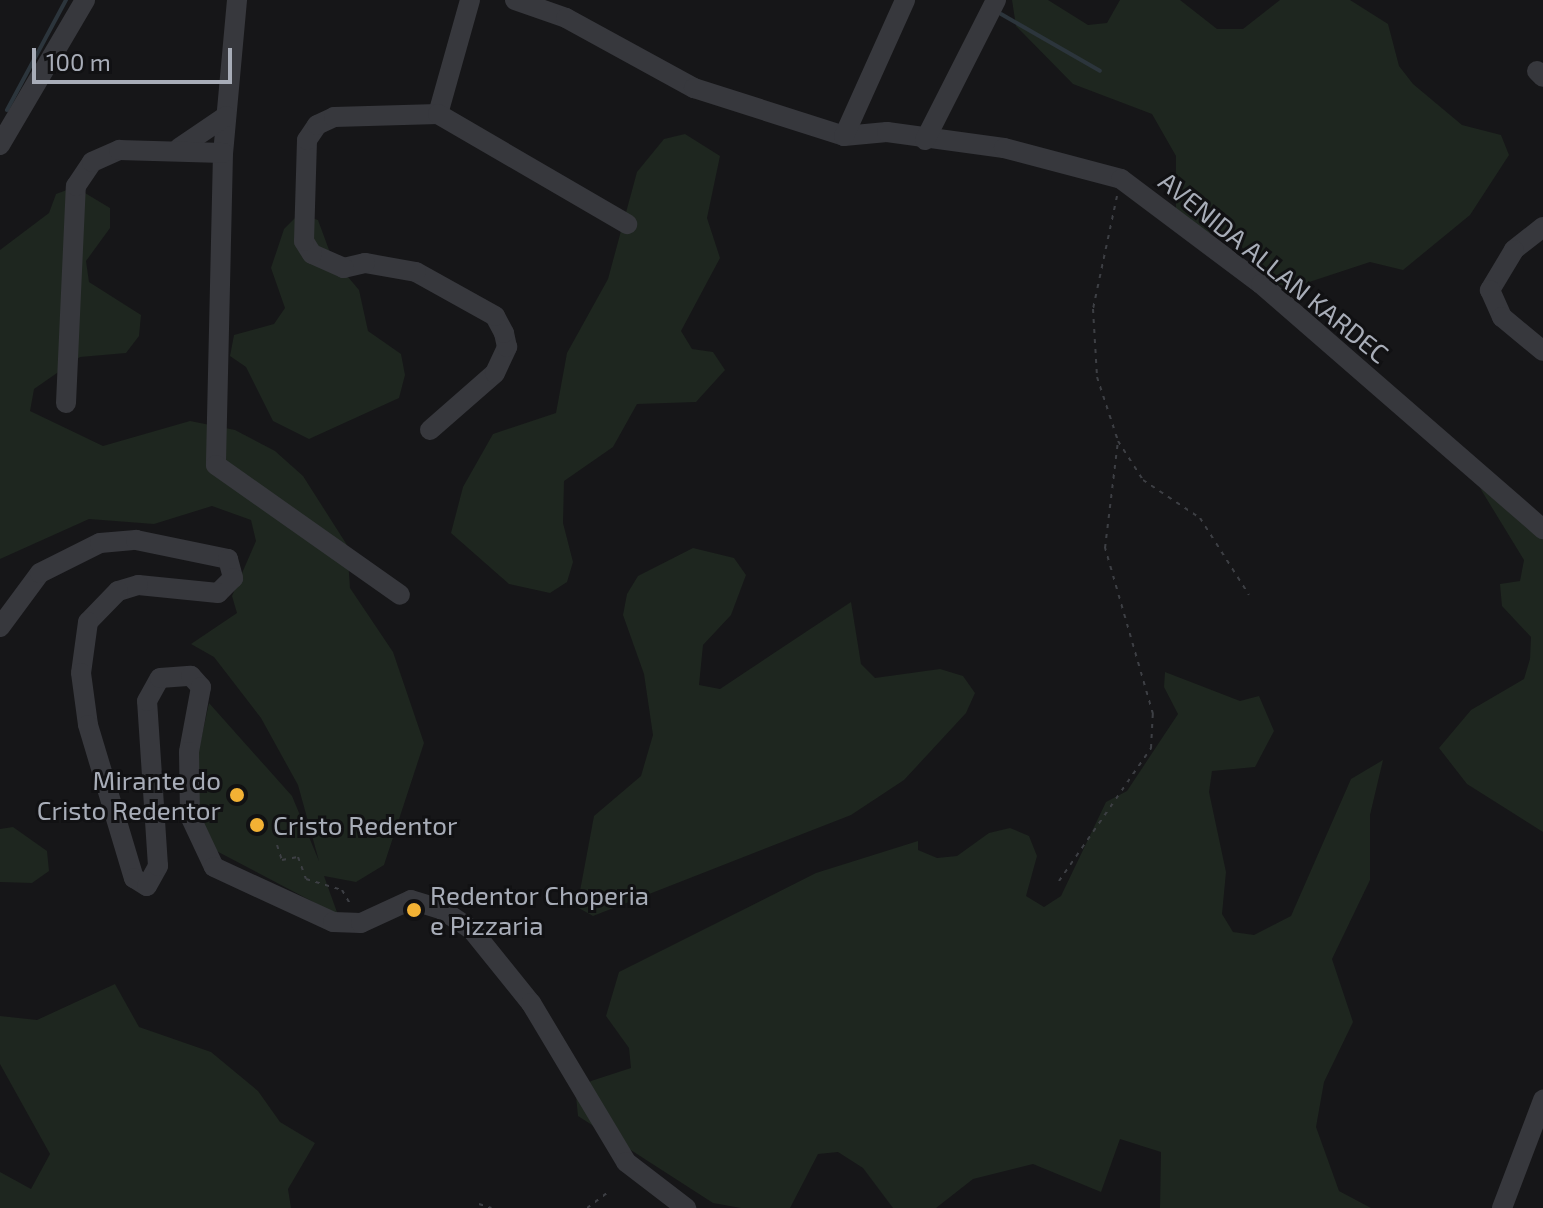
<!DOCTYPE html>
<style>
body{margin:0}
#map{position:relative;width:1543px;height:1208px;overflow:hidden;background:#161618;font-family:"Exo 2",sans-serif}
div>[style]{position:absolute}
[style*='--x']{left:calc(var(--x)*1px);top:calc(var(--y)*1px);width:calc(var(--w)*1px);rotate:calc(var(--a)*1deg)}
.green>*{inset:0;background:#1e261f}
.stream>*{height:4px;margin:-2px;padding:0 2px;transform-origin:2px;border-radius:2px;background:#2c353c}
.path>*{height:2px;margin-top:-1px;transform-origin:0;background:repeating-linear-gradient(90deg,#3d3f44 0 4px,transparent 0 10px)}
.minor>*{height:20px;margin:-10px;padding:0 10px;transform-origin:10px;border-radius:10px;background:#37383d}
.dots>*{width:22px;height:22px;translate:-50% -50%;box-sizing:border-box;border:4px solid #111113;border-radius:50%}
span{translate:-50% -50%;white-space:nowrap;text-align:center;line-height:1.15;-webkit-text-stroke:6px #111113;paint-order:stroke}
.street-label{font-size:26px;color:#a8adb8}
.poi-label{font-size:26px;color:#a8adb8}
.right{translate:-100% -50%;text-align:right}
.left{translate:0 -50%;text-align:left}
.scale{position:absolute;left:32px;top:48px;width:200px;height:36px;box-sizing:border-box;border:4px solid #a8adb8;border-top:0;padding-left:10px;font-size:24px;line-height:28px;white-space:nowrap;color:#a8adb8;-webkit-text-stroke:6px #111113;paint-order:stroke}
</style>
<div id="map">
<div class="green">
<i style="clip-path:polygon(1012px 0,1048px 0,1088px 25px,1107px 23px,1120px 0,1180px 0,1217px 29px,1243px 29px,1280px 0,1350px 0,1388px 24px,1399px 66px,1413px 84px,1462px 125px,1501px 135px,1509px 155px,1470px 215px,1403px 270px,1370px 262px,1291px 288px,1270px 282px,1232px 235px,1190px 231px,1176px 217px,1176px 156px,1152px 114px,1073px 84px,1016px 26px)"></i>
<i style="clip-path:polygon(685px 134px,720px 156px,707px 218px,720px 258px,681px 331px,692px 349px,713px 352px,725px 370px,696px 402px,637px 404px,613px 447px,564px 481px,563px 523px,573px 562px,567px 582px,550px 593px,509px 584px,451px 533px,463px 487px,493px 434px,556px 413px,567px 353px,608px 279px,637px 172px,664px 139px)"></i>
<i style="clip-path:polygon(75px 187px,110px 208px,110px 228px,86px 261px,89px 282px,141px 315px,139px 336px,126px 353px,80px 357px,34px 389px,30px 411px,103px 446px,190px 421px,235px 430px,275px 451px,303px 476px,347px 545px,350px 588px,393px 652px,424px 743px,384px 865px,356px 882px,324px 876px,338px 915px,205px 845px,192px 780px,209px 703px,292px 796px,319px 861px,298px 785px,261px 718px,214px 657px,191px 644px,237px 613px,232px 596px,256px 541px,251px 520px,212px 506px,154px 524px,89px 519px,0 559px,0 250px,49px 213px,56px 194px)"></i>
<i style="clip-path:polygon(299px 214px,318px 220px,332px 258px,359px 290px,368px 331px,401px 354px,405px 375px,399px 398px,309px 439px,273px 421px,246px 367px,230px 356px,234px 335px,274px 324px,285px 308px,271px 268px,284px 229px)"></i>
<i style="clip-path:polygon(1480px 488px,1543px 534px,1543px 832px,1467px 784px,1439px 748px,1471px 710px,1524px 679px,1530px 659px,1531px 637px,1502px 606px,1500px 584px,1520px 581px,1524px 560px)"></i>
<i style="clip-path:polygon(693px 548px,734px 558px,746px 575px,731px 615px,703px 645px,699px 685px,720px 689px,851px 602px,861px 664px,875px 678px,940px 669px,963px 676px,975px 693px,966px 713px,904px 780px,851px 815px,593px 916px,577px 907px,594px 816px,641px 776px,653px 735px,644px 674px,623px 615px,627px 594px,638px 576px)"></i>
<i style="clip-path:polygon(1165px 672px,1240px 701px,1259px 696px,1274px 731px,1255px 767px,1212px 771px,1209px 792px,1226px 872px,1222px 914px,1233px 932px,1254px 935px,1291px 916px,1351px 779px,1383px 760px,1370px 815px,1370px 880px,1332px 959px,1353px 1022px,1324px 1082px,1316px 1127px,1339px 1191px,1371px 1208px,1160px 1208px,1161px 1152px,1120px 1139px,1101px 1192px,1033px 1164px,973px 1179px,936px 1208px,893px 1208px,863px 1168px,838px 1152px,818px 1154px,790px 1208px,741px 1208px,713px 1203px,578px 1116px,576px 1096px,591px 1081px,631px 1068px,629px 1048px,606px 1016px,619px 972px,816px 873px,918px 841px,918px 850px,937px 858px,957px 856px,989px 833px,1010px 828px,1029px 836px,1037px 856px,1026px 896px,1044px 907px,1061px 896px,1106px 802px,1127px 791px,1178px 714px,1164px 687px)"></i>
<i style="clip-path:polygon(13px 827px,47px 851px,49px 871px,32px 883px,0 882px,0 829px)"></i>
<i style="clip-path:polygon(115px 984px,139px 1027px,211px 1052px,258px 1091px,280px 1122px,315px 1143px,288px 1189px,291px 1208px,0 1208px,0 1172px,31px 1189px,50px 1154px,0 1064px,0 1016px,37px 1020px)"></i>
</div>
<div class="stream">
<i style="--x:1001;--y:14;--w:114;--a:29.9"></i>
<i style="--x:7;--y:110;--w:125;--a:-61.8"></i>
</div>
<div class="path">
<i style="--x:1117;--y:196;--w:116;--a:102"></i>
<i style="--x:1093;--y:309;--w:68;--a:86.6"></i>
<i style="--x:1097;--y:377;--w:67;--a:71.8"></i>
<i style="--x:1118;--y:441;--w:46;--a:57.3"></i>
<i style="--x:1143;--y:480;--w:69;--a:33.7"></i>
<i style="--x:1200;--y:518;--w:91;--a:57.5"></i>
<i style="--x:277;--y:845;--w:16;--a:72"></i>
<i style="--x:282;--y:860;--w:16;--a:-11"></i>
<i style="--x:298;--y:857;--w:23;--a:70"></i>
<i style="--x:306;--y:879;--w:38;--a:17"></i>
<i style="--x:342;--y:890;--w:16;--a:60"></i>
<i style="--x:1059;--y:881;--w:162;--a:-55.3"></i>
<i style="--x:1151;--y:748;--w:34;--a:-87"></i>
<i style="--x:1153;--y:714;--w:173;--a:-106.1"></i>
<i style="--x:1105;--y:548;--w:108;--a:-83.1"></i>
<i style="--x:479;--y:1204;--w:13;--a:18"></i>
<i style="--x:587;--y:1208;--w:26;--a:-37"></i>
</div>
<div class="minor">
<i style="--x:237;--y:0;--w:154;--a:95.2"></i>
<i style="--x:223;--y:153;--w:312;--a:91.3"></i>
<i style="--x:216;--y:465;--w:225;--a:35.2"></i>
<i style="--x:515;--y:0;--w:54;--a:19.4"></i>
<i style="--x:566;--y:18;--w:146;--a:28.7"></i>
<i style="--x:694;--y:88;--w:157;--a:17.7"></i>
<i style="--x:844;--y:136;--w:43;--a:-5.3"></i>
<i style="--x:887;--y:132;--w:118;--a:7.8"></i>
<i style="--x:1004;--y:148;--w:121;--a:14.8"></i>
<i style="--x:1121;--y:179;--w:175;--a:36.9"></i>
<i style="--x:1261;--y:284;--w:374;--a:41"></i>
<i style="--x:1537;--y:71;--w:8;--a:45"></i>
<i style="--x:438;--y:114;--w:118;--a:-74.3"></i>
<i style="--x:844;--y:136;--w:149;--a:-65.8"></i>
<i style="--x:925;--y:140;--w:157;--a:-63.1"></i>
<i style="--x:0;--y:145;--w:168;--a:-59.6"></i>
<i style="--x:179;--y:148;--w:57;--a:-34.2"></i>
<i style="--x:1543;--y:227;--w:37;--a:142"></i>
<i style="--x:1514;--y:250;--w:47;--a:121"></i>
<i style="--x:1490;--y:290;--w:30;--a:66"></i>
<i style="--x:1502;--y:317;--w:53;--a:39.7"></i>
<i style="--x:66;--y:403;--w:217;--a:-87.4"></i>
<i style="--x:76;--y:186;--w:29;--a:-56"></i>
<i style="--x:92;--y:162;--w:30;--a:-24"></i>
<i style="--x:119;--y:150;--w:104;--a:1.7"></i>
<i style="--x:430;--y:430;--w:86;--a:-41.2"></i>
<i style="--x:495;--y:373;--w:29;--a:-65"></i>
<i style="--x:507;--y:347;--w:14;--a:-102"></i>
<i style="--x:504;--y:333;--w:19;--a:-118"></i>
<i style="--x:495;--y:316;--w:90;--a:-150.9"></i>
<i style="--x:416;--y:272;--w:52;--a:-170"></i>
<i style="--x:365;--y:263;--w:22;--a:167"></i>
<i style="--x:344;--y:268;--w:35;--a:-156"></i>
<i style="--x:312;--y:254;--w:15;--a:-122"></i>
<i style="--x:304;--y:241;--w:101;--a:-88.3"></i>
<i style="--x:307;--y:140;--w:18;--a:-56"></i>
<i style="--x:317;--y:125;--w:19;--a:-25"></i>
<i style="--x:334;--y:117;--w:104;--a:-1.7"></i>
<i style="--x:438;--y:114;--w:219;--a:30.2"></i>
<i style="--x:0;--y:627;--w:67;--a:-53.5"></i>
<i style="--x:40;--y:573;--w:67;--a:-26.6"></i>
<i style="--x:100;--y:543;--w:36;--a:-5"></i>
<i style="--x:136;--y:540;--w:94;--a:11.7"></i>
<i style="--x:228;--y:559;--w:20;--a:75"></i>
<i style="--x:233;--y:578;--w:21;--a:135"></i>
<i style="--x:218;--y:593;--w:80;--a:-174.3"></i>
<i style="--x:138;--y:585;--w:21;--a:163"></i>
<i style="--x:118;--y:591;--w:43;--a:134.1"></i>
<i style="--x:88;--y:622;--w:51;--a:97.8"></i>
<i style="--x:81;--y:673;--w:52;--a:82.3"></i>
<i style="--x:88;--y:725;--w:160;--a:73.3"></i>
<i style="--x:134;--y:878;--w:15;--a:32"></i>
<i style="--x:147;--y:886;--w:23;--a:-61"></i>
<i style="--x:158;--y:866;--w:165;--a:-93.8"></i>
<i style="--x:147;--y:701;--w:26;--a:-61"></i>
<i style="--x:160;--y:678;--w:31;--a:-4"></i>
<i style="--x:191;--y:676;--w:15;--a:48"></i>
<i style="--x:201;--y:687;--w:66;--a:100.5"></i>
<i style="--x:189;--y:752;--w:64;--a:89.1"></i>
<i style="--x:190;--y:816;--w:56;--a:64.8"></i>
<i style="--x:214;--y:867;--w:131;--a:24.8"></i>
<i style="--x:333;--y:922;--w:28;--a:2"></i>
<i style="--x:361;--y:923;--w:55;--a:-24.7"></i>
<i style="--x:411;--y:900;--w:31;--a:17"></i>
<i style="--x:441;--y:909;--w:37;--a:34"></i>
<i style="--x:472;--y:930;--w:94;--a:51.1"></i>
<i style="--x:531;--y:1003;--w:185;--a:59.1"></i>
<i style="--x:626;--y:1162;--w:76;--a:37.5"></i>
<i style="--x:1502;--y:1208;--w:116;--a:-69.2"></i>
</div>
<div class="dots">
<i style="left:237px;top:795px;background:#f2b134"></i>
<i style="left:257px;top:825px;background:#f2b134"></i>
<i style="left:414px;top:910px;background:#f2b134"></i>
</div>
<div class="street-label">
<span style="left:1274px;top:267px;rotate:39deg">AVENIDA ALLAN KARDEC</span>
</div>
<div class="poi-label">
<span class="right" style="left:221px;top:795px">Mirante do<br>Cristo Redentor</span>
<span class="left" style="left:273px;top:825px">Cristo Redentor</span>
<span class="left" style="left:430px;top:910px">Redentor Choperia<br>e Pizzaria</span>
</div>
<div class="scale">100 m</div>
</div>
